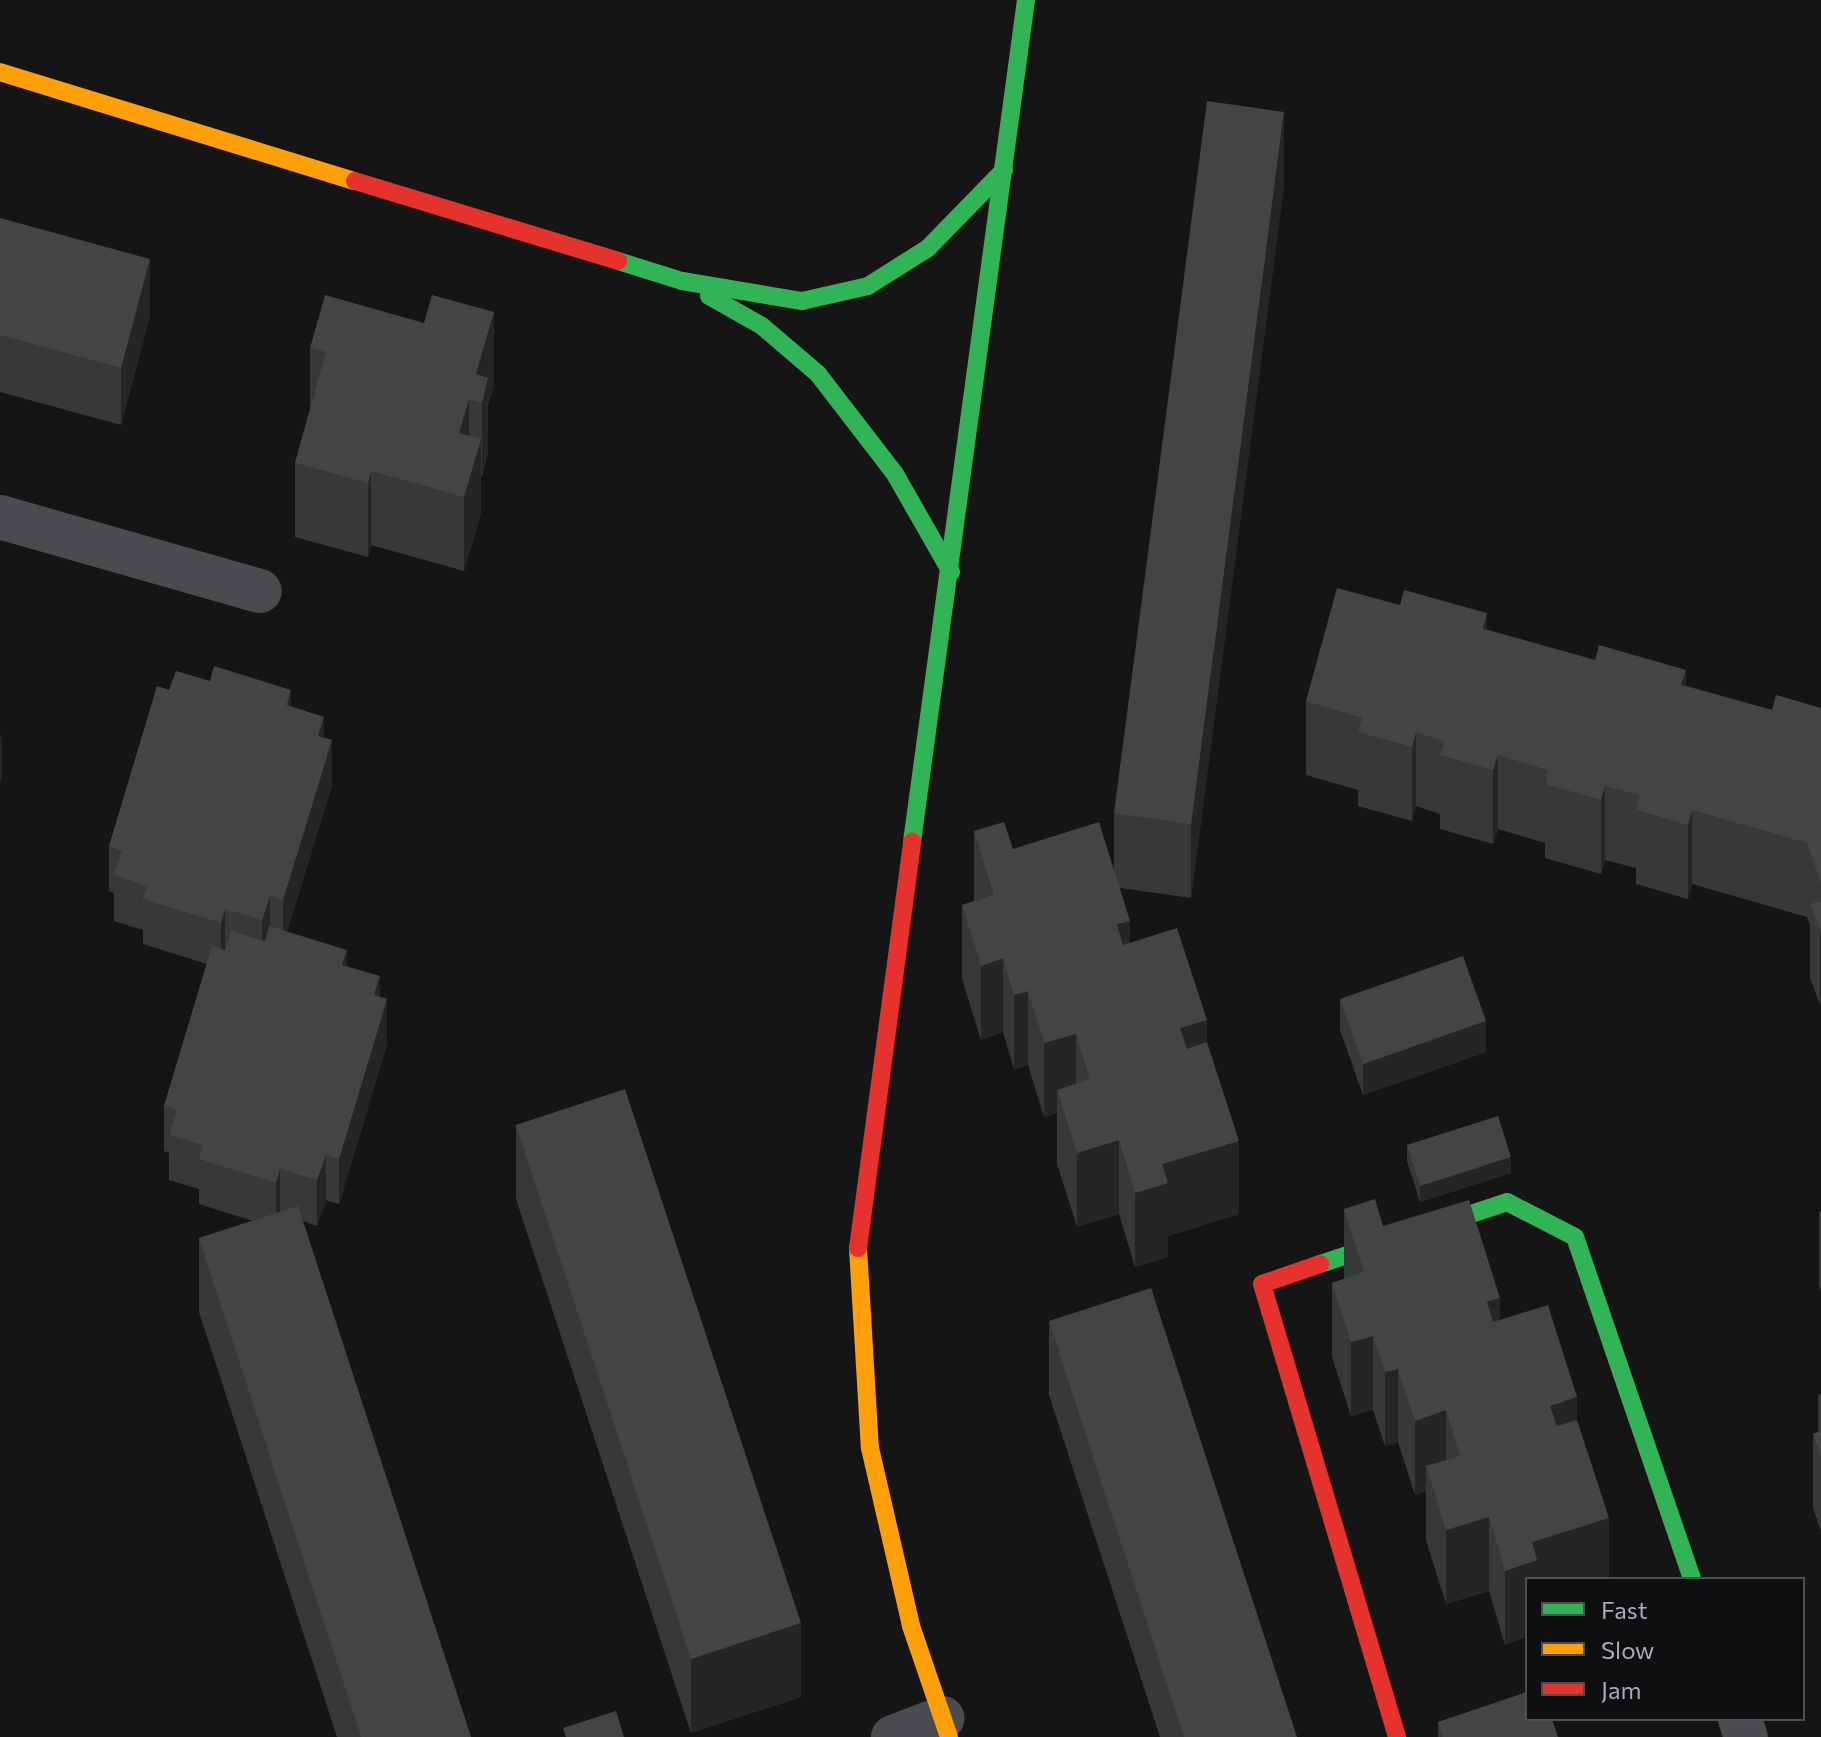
<!DOCTYPE html>
<style>
body{margin:0}
#map{position:relative;width:1821px;height:1737px;overflow:hidden;background:#151515;font-family:Commissioner,sans-serif}
div>[style]{position:absolute}
[style*='--x']{left:calc(var(--x)*1px);top:calc(var(--y)*1px);width:calc(var(--w)*1px);rotate:calc(var(--a)*1deg)}
.street>*{height:44px;margin:-22px;padding:0 22px;transform-origin:22px;border-radius:22px;background:#4a4b4e}
.fast>*{height:18px;margin:-9px;padding:0 9px;transform-origin:9px;border-radius:9px;background:#30b455}
.slow>*{height:18px;margin:-9px;padding:0 9px;transform-origin:9px;border-radius:9px;background:#ff9f0a}
.jam>*{height:18px;margin:-9px;padding:0 9px;transform-origin:9px;border-radius:9px;background:#e5322d}
.wall>*{inset:0;background:#373839}
.shaded-wall>*{inset:0;background:#252525}
.building>*{inset:0;background:#444446}
span{translate:-50% -50%;white-space:nowrap;text-align:center;line-height:1.15;-webkit-text-stroke:7px #0f0f11;paint-order:stroke}
.legend{position:absolute;left:1525px;top:1577px;width:280px;height:144px;box-sizing:border-box;background:#0f0f11;border:2px solid #4c4e52;margin:0;padding:10px 14px;list-style:none;font-size:24px;color:#a8acb4}
.legend li{display:flex;align-items:center;gap:16px;height:40px}
.legend b{width:40px;border:2px solid #4c4e52}
</style>
<div id="map">
<div class="street">
<i style="--x:0;--y:517;--w:270;--a:15.9"></i>
<i style="--x:1740;--y:1719;--w:19;--a:72"></i>
<i style="--x:893;--y:1737;--w:53;--a:-20.8"></i>
</div>
<div class="fast">
<i style="--x:618;--y:261;--w:67;--a:17.4"></i>
<i style="--x:682;--y:281;--w:122;--a:9.5"></i>
<i style="--x:802;--y:301;--w:68;--a:-12.8"></i>
<i style="--x:868;--y:286;--w:71;--a:-32.3"></i>
<i style="--x:928;--y:248;--w:109;--a:-45.7"></i>
<i style="--x:709;--y:296;--w:61;--a:29.5"></i>
<i style="--x:762;--y:326;--w:74;--a:40.6"></i>
<i style="--x:818;--y:374;--w:126;--a:52.4"></i>
<i style="--x:895;--y:474;--w:113;--a:60.3"></i>
<i style="--x:912;--y:842;--w:850;--a:-82.29"></i>
<i style="--x:1320;--y:1264;--w:197;--a:-18.3"></i>
<i style="--x:1507;--y:1202;--w:76;--a:27.2"></i>
<i style="--x:1575;--y:1237;--w:361;--a:71.1"></i>
</div>
<div class="slow">
<i style="--x:0;--y:72;--w:371;--a:17.1"></i>
<i style="--x:858;--y:1248;--w:200;--a:86.6"></i>
<i style="--x:870;--y:1448;--w:183;--a:77"></i>
<i style="--x:911;--y:1626;--w:117;--a:71.1"></i>
</div>
<div class="jam">
<i style="--x:355;--y:181;--w:275;--a:16.9"></i>
<i style="--x:858;--y:1248;--w:410;--a:-82.4"></i>
<i style="--x:1320;--y:1264;--w:61;--a:161"></i>
<i style="--x:1262;--y:1284;--w:473;--a:73.4"></i>
</div>
<div class="wall">
<i style="clip-path:polygon(1284px 185px,1191px 898px,1120px 888px,1130px 943px,1207px 1043px,1239px 1214px,1168px 1236px,1168px 1257px,1135px 1267px,1119px 1214px,1077px 1227px,1057px 1164px,1057px 1113px,1044px 1117px,1028px 1065px,1014px 1069px,1003px 1032px,981px 1040px,962px 979px,962px 905px,974px 901px,974px 831px,1013px 849px,1114px 869px,1114px 813px)"></i>
<i style="clip-path:polygon(0 218px,150px 316px,121px 425px,0 392px)"></i>
<i style="clip-path:polygon(310px 348px,494px 386px,488px 405px,488px 452px,482px 477px,481px 476px,481px 513px,464px 571px,371px 545px,368px 557px,295px 537px,295px 463px,310px 409px)"></i>
<i style="clip-path:polygon(1400px 605px,1772px 710px,1821px 708px,1821px 1004px,1820px 1005px,1810px 978px,1810px 925px,1807px 917px,1692px 884px,1688px 899px,1636px 884px,1636px 868px,1605px 860px,1601px 874px,1545px 858px,1545px 843px,1498px 829px,1493px 844px,1440px 829px,1440px 814px,1416px 806px,1412px 821px,1358px 806px,1358px 790px,1306px 775px,1306px 701px)"></i>
<i style="clip-path:polygon(169px 690px,291px 707px,324px 738px,332px 785px,287px 932px,347px 966px,380px 997px,387px 1044px,339px 1204px,326px 1200px,317px 1226px,303px 1221px,471px 1737px,337px 1737px,199px 1312px,199px 1238px,253px 1221px,199px 1204px,199px 1189px,169px 1180px,169px 1153px,164px 1151px,164px 1106px,207px 964px,143px 944px,143px 930px,114px 921px,114px 893px,109px 891px,109px 846px)"></i>
<i style="clip-path:polygon(1340px 999px,1486px 1052px,1363px 1095px,1340px 1030px)"></i>
<i style="clip-path:polygon(516px 1125px,801px 1697px,691px 1733px,516px 1199px)"></i>
<i style="clip-path:polygon(1407px 1145px,1511px 1173px,1420px 1202px,1407px 1161px)"></i>
<i style="clip-path:polygon(1344px 1209px,1383px 1226px,1500px 1320px,1577px 1420px,1609px 1579px,1527px 1579px,1505px 1645px,1489px 1591px,1446px 1604px,1426px 1540px,1426px 1491px,1415px 1495px,1398px 1442px,1385px 1446px,1373px 1410px,1351px 1416px,1332px 1357px,1332px 1283px,1344px 1279px)"></i>
<i style="clip-path:polygon(1821px 1211px,1821px 1293px,1819px 1286px,1819px 1212px)"></i>
<i style="clip-path:polygon(1049px 1321px,1297px 1737px,1160px 1737px,1049px 1395px)"></i>
<i style="clip-path:polygon(1821px 1394px,1821px 1531px,1813px 1508px,1813px 1434px,1818px 1432px,1818px 1395px)"></i>
<i style="clip-path:polygon(1438px 1722px,1558px 1737px,1438px 1737px)"></i>
</div>
<div class="shaded-wall">
<i style="clip-path:polygon(1284px 112px,1284px 185px,1191px 898px,1191px 824px)"></i>
<i style="clip-path:polygon(150px 259px,150px 316px,121px 425px,121px 368px)"></i>
<i style="clip-path:polygon(494px 312px,494px 386px,488px 405px,488px 452px,482px 477px,482px 403px,476px 374px)"></i>
<i style="clip-path:polygon(469px 399px,469px 473px,459px 433px)"></i>
<i style="clip-path:polygon(481px 439px,481px 513px,464px 571px,464px 497px)"></i>
<i style="clip-path:polygon(371px 471px,371px 545px,368px 557px,368px 483px)"></i>
<i style="clip-path:polygon(1487px 613px,1487px 687px,1483px 629px)"></i>
<i style="clip-path:polygon(1686px 670px,1686px 744px,1681px 685px)"></i>
<i style="clip-path:polygon(291px 690px,291px 736px,287px 705px)"></i>
<i style="clip-path:polygon(324px 717px,324px 762px,318px 736px)"></i>
<i style="clip-path:polygon(1416px 732px,1416px 806px,1412px 821px,1412px 747px)"></i>
<i style="clip-path:polygon(2px 733px,2px 778px,0 784px,0 739px)"></i>
<i style="clip-path:polygon(332px 740px,332px 785px,283px 945px,283px 900px)"></i>
<i style="clip-path:polygon(1498px 755px,1498px 829px,1493px 844px,1493px 770px)"></i>
<i style="clip-path:polygon(1605px 786px,1605px 860px,1601px 874px,1601px 800px)"></i>
<i style="clip-path:polygon(1692px 810px,1692px 884px,1688px 899px,1688px 825px)"></i>
<i style="clip-path:polygon(270px 896px,270px 941px,262px 966px,262px 920px)"></i>
<i style="clip-path:polygon(225px 909px,225px 954px,221px 968px,221px 923px)"></i>
<i style="clip-path:polygon(1130px 921px,1130px 995px,1117px 924px)"></i>
<i style="clip-path:polygon(1821px 930px,1821px 1004px,1820px 1005px,1820px 931px)"></i>
<i style="clip-path:polygon(347px 950px,347px 995px,342px 965px)"></i>
<i style="clip-path:polygon(1003px 958px,1003px 1032px,981px 1040px,981px 966px)"></i>
<i style="clip-path:polygon(380px 976px,380px 1021px,374px 995px)"></i>
<i style="clip-path:polygon(1028px 991px,1028px 1065px,1014px 1069px,1014px 995px)"></i>
<i style="clip-path:polygon(387px 999px,387px 1044px,339px 1204px,339px 1159px)"></i>
<i style="clip-path:polygon(1207px 1020px,1207px 1094px,1180px 1102px,1180px 1028px)"></i>
<i style="clip-path:polygon(1486px 1021px,1486px 1052px,1363px 1095px,1363px 1064px)"></i>
<i style="clip-path:polygon(1076px 1034px,1076px 1107px,1057px 1090px,1057px 1113px,1044px 1117px,1044px 1043px)"></i>
<i style="clip-path:polygon(1119px 1140px,1119px 1214px,1077px 1227px,1077px 1153px)"></i>
<i style="clip-path:polygon(1239px 1141px,1239px 1214px,1168px 1236px,1168px 1257px,1135px 1267px,1135px 1193px,1162px 1164px)"></i>
<i style="clip-path:polygon(326px 1155px,326px 1200px,317px 1226px,317px 1180px)"></i>
<i style="clip-path:polygon(1511px 1157px,1511px 1173px,1420px 1202px,1420px 1186px)"></i>
<i style="clip-path:polygon(280px 1169px,280px 1214px,276px 1228px,276px 1183px)"></i>
<i style="clip-path:polygon(1500px 1298px,1500px 1372px,1487px 1302px)"></i>
<i style="clip-path:polygon(1373px 1336px,1373px 1410px,1351px 1416px,1351px 1342px)"></i>
<i style="clip-path:polygon(1398px 1369px,1398px 1442px,1385px 1446px,1385px 1372px)"></i>
<i style="clip-path:polygon(1577px 1397px,1577px 1471px,1550px 1480px,1550px 1406px)"></i>
<i style="clip-path:polygon(1446px 1410px,1446px 1484px,1426px 1466px,1426px 1491px,1415px 1495px,1415px 1421px)"></i>
<i style="clip-path:polygon(1489px 1517px,1489px 1591px,1446px 1604px,1446px 1530px)"></i>
<i style="clip-path:polygon(1609px 1518px,1609px 1579px,1527px 1579px,1527px 1637px,1505px 1645px,1505px 1571px,1532px 1542px)"></i>
<i style="clip-path:polygon(801px 1623px,801px 1697px,691px 1733px,691px 1659px)"></i>
</div>
<div class="building">
<i style="clip-path:polygon(1207px 101px,1284px 112px,1191px 824px,1114px 813px)"></i>
<i style="clip-path:polygon(0 218px,150px 259px,121px 368px,0 335px)"></i>
<i style="clip-path:polygon(325px 295px,424px 323px,432px 295px,494px 312px,476px 374px,488px 378px,482px 403px,469px 399px,459px 433px,481px 439px,464px 497px,371px 471px,368px 483px,295px 463px,326px 352px,310px 348px)"></i>
<i style="clip-path:polygon(1337px 588px,1400px 605px,1404px 590px,1487px 613px,1483px 629px,1595px 660px,1599px 645px,1686px 670px,1681px 685px,1772px 710px,1776px 695px,1821px 708px,1821px 883px,1807px 843px,1692px 810px,1688px 825px,1636px 810px,1640px 795px,1605px 786px,1601px 800px,1545px 784px,1548px 770px,1498px 755px,1493px 770px,1440px 755px,1444px 741px,1416px 732px,1412px 747px,1358px 732px,1362px 718px,1306px 701px)"></i>
<i style="clip-path:polygon(214px 666px,291px 690px,287px 705px,324px 717px,318px 736px,332px 740px,283px 900px,270px 896px,262px 920px,225px 909px,221px 923px,143px 899px,148px 886px,114px 875px,122px 851px,109px 846px,157px 686px,169px 690px,176px 671px,210px 681px)"></i>
<i style="clip-path:polygon(1004px 822px,1013px 849px,1099px 822px,1130px 921px,1117px 924px,1123px 945px,1177px 928px,1207px 1020px,1180px 1028px,1187px 1049px,1207px 1042px,1239px 1141px,1162px 1164px,1168px 1183px,1135px 1193px,1119px 1140px,1077px 1153px,1057px 1090px,1090px 1079px,1076px 1034px,1044px 1043px,1028px 991px,1014px 995px,1003px 958px,981px 966px,962px 905px,994px 895px,974px 831px)"></i>
<i style="clip-path:polygon(1821px 901px,1821px 930px,1820px 931px,1810px 904px)"></i>
<i style="clip-path:polygon(269px 926px,347px 950px,342px 965px,380px 976px,374px 995px,387px 999px,339px 1159px,326px 1155px,317px 1180px,280px 1169px,276px 1183px,199px 1159px,203px 1145px,169px 1135px,177px 1110px,164px 1106px,212px 946px,225px 950px,231px 931px,265px 941px)"></i>
<i style="clip-path:polygon(1463px 956px,1486px 1021px,1363px 1064px,1340px 999px)"></i>
<i style="clip-path:polygon(625px 1089px,801px 1623px,691px 1659px,516px 1125px)"></i>
<i style="clip-path:polygon(1498px 1116px,1511px 1157px,1420px 1186px,1407px 1145px)"></i>
<i style="clip-path:polygon(1375px 1199px,1383px 1226px,1469px 1200px,1500px 1298px,1487px 1302px,1493px 1322px,1548px 1305px,1577px 1397px,1550px 1406px,1557px 1426px,1577px 1420px,1609px 1518px,1532px 1542px,1537px 1560px,1505px 1571px,1489px 1517px,1446px 1530px,1426px 1466px,1460px 1456px,1446px 1410px,1415px 1421px,1398px 1369px,1385px 1372px,1373px 1336px,1351px 1342px,1332px 1283px,1364px 1272px,1344px 1209px)"></i>
<i style="clip-path:polygon(298px 1206px,471px 1737px,361px 1737px,199px 1238px)"></i>
<i style="clip-path:polygon(1151px 1288px,1297px 1737px,1184px 1737px,1049px 1321px)"></i>
<i style="clip-path:polygon(1821px 1431px,1821px 1457px,1813px 1434px)"></i>
<i style="clip-path:polygon(1527px 1692px,1527px 1719px,1552px 1719px,1558px 1737px,1443px 1737px,1438px 1722px)"></i>
<i style="clip-path:polygon(616px 1711px,624px 1737px,566px 1737px,563px 1728px)"></i>
</div>
<ul class="legend">
<li><b style="height:10px;background:#30b455"></b>Fast</li>
<li><b style="height:10px;background:#ff9f0a"></b>Slow</li>
<li><b style="height:10px;background:#e5322d"></b>Jam</li>
</ul>
</div>
